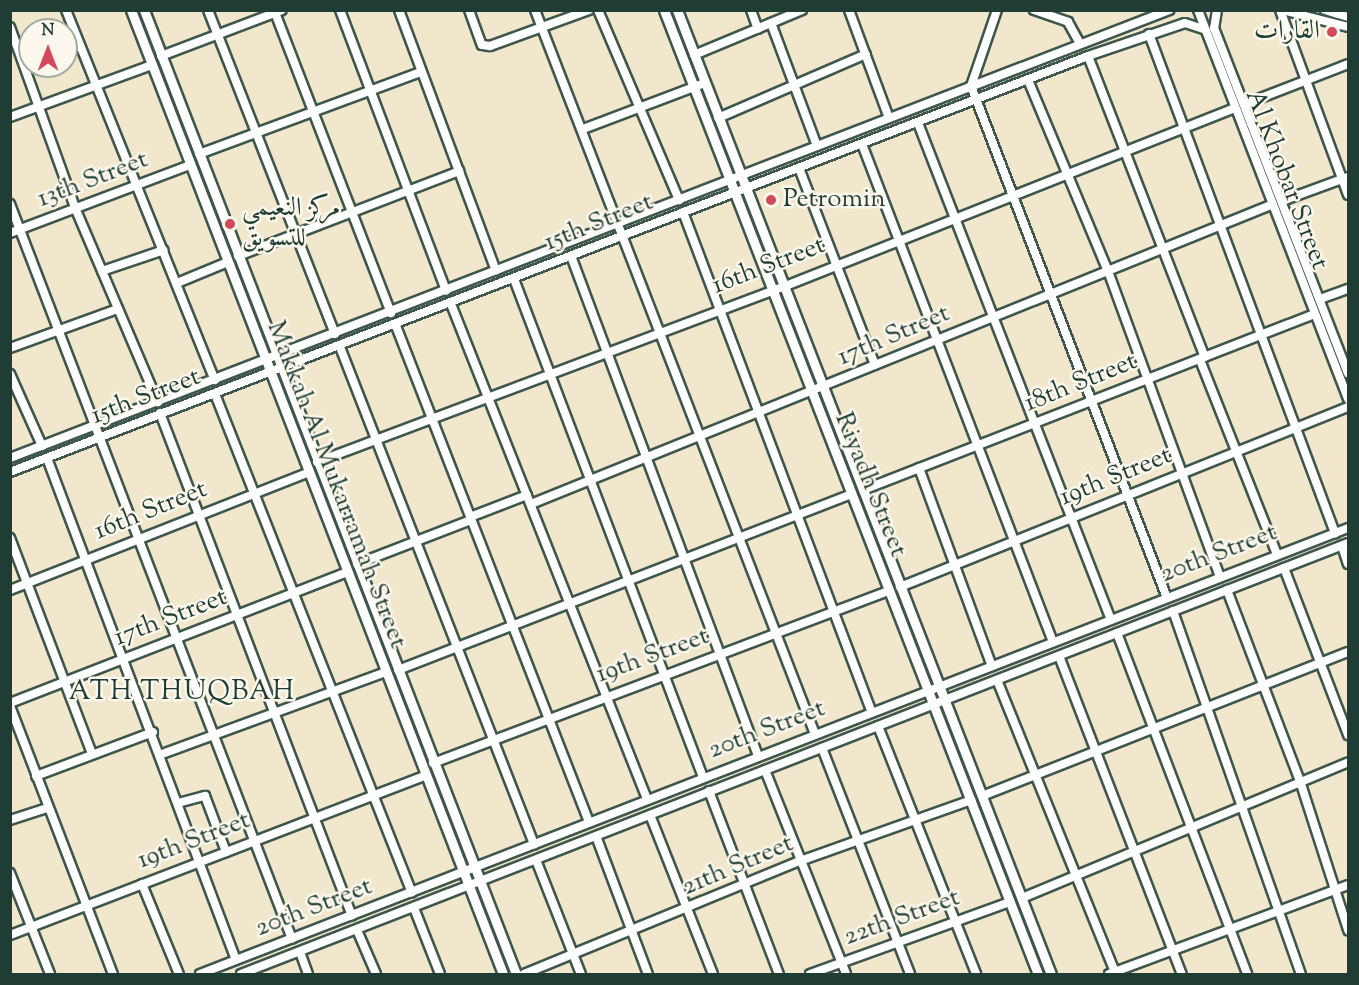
<!DOCTYPE html>
<meta charset="utf-8">
<style>
body{margin:0}
#map{position:relative;width:1359px;height:985px;overflow:hidden;background:#f1e7cc;font-family:"Sorts Mill Goudy",Amiri,serif}
div>[style]{position:absolute}
[style*='--x']{left:calc(var(--x)*1px);top:calc(var(--y)*1px);width:calc(var(--w)*1px);rotate:calc(var(--a)*1deg)}
.roads{filter:drop-shadow(2px 0 #3e564b) drop-shadow(-2px 0 #3e564b) drop-shadow(0 2px #3e564b) drop-shadow(0 -2px #3e564b)}
.minor>*{height:8px;margin:-4px;padding:0 4px;transform-origin:4px;border-radius:4px;background:#fff}
.major>*{height:9px;margin:-4.5px;padding:0 4.5px;transform-origin:4.5px;border-radius:4.5px;background:#fff}
.dots>*{width:16px;height:16px;translate:-50% -50%;box-sizing:border-box;border:3px solid #fbf7ec;border-radius:50%}
span{translate:-50% -50%;white-space:nowrap;text-align:center;line-height:1.15;-webkit-text-stroke:5px #fbf7ec;paint-order:stroke}
.poi-label{font-size:26px;color:#1f3d34}
.right{translate:-100% -50%;text-align:right}
.left{translate:0 -50%;text-align:left}
.street-label{font-size:26px;color:#1f3d34}
.neighbourhood-label{font-size:27px;color:#1f3d34;letter-spacing:1.5px}
.frame{position:absolute;inset:0;border:12px solid #1f3d34;pointer-events:none}
.north{position:absolute;left:18px;top:18px;width:60px;height:60px;box-sizing:border-box;background:#fbf7ec;border:2px solid #a3ada2;border-radius:50%;rotate:0deg;font-size:16px;font-weight:700;line-height:24px;text-align:center;color:#1f3d34}
.north::after{content:'';display:block;margin:auto;width:21px;height:27px;background:#d1495b;clip-path:polygon(50% 0,100% 100%,50% 72%,0 100%)}
</style>
<div id="map">
<div class="roads">
<div class="minor">
<i style="--x:66;--y:10;--w:399;--a:68.1"></i>
<i style="--x:208;--y:10;--w:348;--a:68.6"></i>
<i style="--x:274;--y:10;--w:325;--a:68.9"></i>
<i style="--x:340;--y:10;--w:300;--a:69.3"></i>
<i style="--x:399;--y:10;--w:278;--a:69.6"></i>
<i style="--x:469;--y:10;--w:37;--a:70"></i>
<i style="--x:482;--y:45;--w:8;--a:7"></i>
<i style="--x:490;--y:46;--w:105;--a:-20"></i>
<i style="--x:535;--y:10;--w:776;--a:68.86"></i>
<i style="--x:598;--y:10;--w:207;--a:66.9"></i>
<i style="--x:751;--y:10;--w:20;--a:70"></i>
<i style="--x:849;--y:10;--w:115;--a:69.7"></i>
<i style="--x:997;--y:10;--w:80;--a:108.9"></i>
<i style="--x:971;--y:86;--w:548;--a:69.05"></i>
<i style="--x:1034;--y:10;--w:36;--a:19"></i>
<i style="--x:1068;--y:22;--w:25;--a:61"></i>
<i style="--x:1198;--y:10;--w:417;--a:68.9"></i>
<i style="--x:1217;--y:10;--w:18;--a:99"></i>
<i style="--x:1214;--y:28;--w:370;--a:68.8"></i>
<i style="--x:1280;--y:10;--w:197;--a:69.8"></i>
<i style="--x:1282;--y:10;--w:68;--a:14.4"></i>
<i style="--x:1325;--y:10;--w:24;--a:17"></i>
<i style="--x:771;--y:23;--w:131;--a:69.5"></i>
<i style="--x:10;--y:27;--w:195;--a:70.2"></i>
<i style="--x:76;--y:210;--w:209;--a:66.9"></i>
<i style="--x:1149;--y:34;--w:533;--a:69.56"></i>
<i style="--x:694;--y:55;--w:117;--a:-22.6"></i>
<i style="--x:161;--y:56;--w:129;--a:-20.8"></i>
<i style="--x:1088;--y:56;--w:323;--a:68.8"></i>
<i style="--x:1028;--y:80;--w:207;--a:67.3"></i>
<i style="--x:1108;--y:271;--w:326;--a:69.9"></i>
<i style="--x:1245;--y:104;--w:110;--a:-21.2"></i>
<i style="--x:10;--y:117;--w:151;--a:-20.1"></i>
<i style="--x:718;--y:118;--w:161;--a:-23.4"></i>
<i style="--x:918;--y:123;--w:533;--a:68.78"></i>
<i style="--x:583;--y:129;--w:130;--a:-20.7"></i>
<i style="--x:862;--y:144;--w:533;--a:69.02"></i>
<i style="--x:199;--y:154;--w:237;--a:-20.3"></i>
<i style="--x:799;--y:168;--w:211;--a:68.9"></i>
<i style="--x:1282;--y:201;--w:70;--a:-20"></i>
<i style="--x:10;--y:204;--w:787;--a:69.01"></i>
<i style="--x:683;--y:212;--w:535;--a:69.33"></i>
<i style="--x:10;--y:233;--w:192;--a:-20.7"></i>
<i style="--x:238;--y:256;--w:237;--a:-21"></i>
<i style="--x:571;--y:256;--w:534;--a:69.49"></i>
<i style="--x:102;--y:271;--w:65;--a:-18.7"></i>
<i style="--x:514;--y:279;--w:533;--a:69.22"></i>
<i style="--x:177;--y:283;--w:55;--a:-22.4"></i>
<i style="--x:1320;--y:299;--w:30;--a:-20"></i>
<i style="--x:451;--y:304;--w:532;--a:68.4"></i>
<i style="--x:396;--y:326;--w:532;--a:68.74"></i>
<i style="--x:340;--y:347;--w:534;--a:68.68"></i>
<i style="--x:10;--y:348;--w:115;--a:-19.9"></i>
<i style="--x:1200;--y:360;--w:209;--a:68.4"></i>
<i style="--x:10;--y:374;--w:79;--a:66"></i>
<i style="--x:215;--y:394;--w:536;--a:68.46"></i>
<i style="--x:160;--y:413;--w:538;--a:69.11"></i>
<i style="--x:10;--y:458;--w:1243;--a:-21.13"></i>
<i style="--x:47;--y:458;--w:536;--a:69.37"></i>
<i style="--x:317;--y:462;--w:498;--a:-20.6"></i>
<i style="--x:783;--y:287;--w:486;--a:-21.6"></i>
<i style="--x:919;--y:468;--w:211;--a:69.8"></i>
<i style="--x:10;--y:472;--w:1155;--a:-21.1"></i>
<i style="--x:1088;--y:56;--w:102;--a:-18.8"></i>
<i style="--x:1185;--y:23;--w:20;--a:18"></i>
<i style="--x:863;--y:490;--w:484;--a:-21.3"></i>
<i style="--x:531;--y:504;--w:800;--a:-22.01"></i>
<i style="--x:470;--y:517;--w:61;--a:-21.1"></i>
<i style="--x:10;--y:538;--w:231;--a:69.2"></i>
<i style="--x:1342;--y:546;--w:19;--a:72"></i>
<i style="--x:357;--y:564;--w:122;--a:-21.1"></i>
<i style="--x:1284;--y:568;--w:179;--a:69"></i>
<i style="--x:900;--y:587;--w:483;--a:-21.9"></i>
<i style="--x:10;--y:590;--w:321;--a:-21.5"></i>
<i style="--x:1227;--y:590;--w:204;--a:69.1"></i>
<i style="--x:1300;--y:781;--w:157;--a:72.1"></i>
<i style="--x:1173;--y:611;--w:385;--a:70.6"></i>
<i style="--x:1117;--y:633;--w:365;--a:69.1"></i>
<i style="--x:1059;--y:656;--w:341;--a:68.9"></i>
<i style="--x:398;--y:670;--w:487;--a:-21.2"></i>
<i style="--x:997;--y:680;--w:317;--a:68"></i>
<i style="--x:10;--y:703;--w:362;--a:-21.2"></i>
<i style="--x:10;--y:706;--w:287;--a:69"></i>
<i style="--x:878;--y:726;--w:267;--a:68.4"></i>
<i style="--x:822;--y:748;--w:243;--a:68.7"></i>
<i style="--x:162;--y:754;--w:239;--a:-20.1"></i>
<i style="--x:433;--y:763;--w:487;--a:-20.7"></i>
<i style="--x:765;--y:770;--w:219;--a:68.3"></i>
<i style="--x:36;--y:776;--w:125;--a:-20.6"></i>
<i style="--x:709;--y:791;--w:196;--a:69.1"></i>
<i style="--x:982;--y:796;--w:393;--a:-21.5"></i>
<i style="--x:178;--y:803;--w:28;--a:-15"></i>
<i style="--x:205;--y:796;--w:60;--a:69.4"></i>
<i style="--x:650;--y:815;--w:171;--a:68.4"></i>
<i style="--x:10;--y:820;--w:39;--a:-18"></i>
<i style="--x:596;--y:836;--w:147;--a:69.4"></i>
<i style="--x:536;--y:860;--w:123;--a:68.5"></i>
<i style="--x:10;--y:873;--w:109;--a:68.4"></i>
<i style="--x:142;--y:884;--w:97;--a:67.7"></i>
<i style="--x:1022;--y:898;--w:353;--a:-22.6"></i>
<i style="--x:414;--y:908;--w:71;--a:68.5"></i>
<i style="--x:357;--y:930;--w:48;--a:66.6"></i>
<i style="--x:10;--y:935;--w:446;--a:-21"></i>
<i style="--x:300;--y:952;--w:23;--a:70"></i>
<i style="--x:200;--y:974;--w:1232;--a:-21.23"></i>
<i style="--x:241;--y:974;--w:1188;--a:-21.27"></i>
<i style="--x:524;--y:974;--w:298;--a:-22.3"></i>
<i style="--x:800;--y:861;--w:182;--a:-19.6"></i>
<i style="--x:810;--y:974;--w:213;--a:-19.8"></i>
<i style="--x:1109;--y:974;--w:255;--a:-20.4"></i>
</div>
<div class="major">
<i style="--x:131;--y:10;--w:1033;--a:68.9"></i>
<i style="--x:144;--y:10;--w:1033;--a:68.9"></i>
<i style="--x:664;--y:10;--w:1034;--a:68.8"></i>
<i style="--x:677;--y:10;--w:1034;--a:68.8"></i>
</div>
</div>
<div class="dots">
<i style="left:1332px;top:32px;background:#d1495b"></i>
<i style="left:771px;top:200px;background:#d1495b"></i>
<i style="left:230px;top:224px;background:#d1495b"></i>
</div>
<div class="poi-label">
<span class="right" style="left:1320px;top:32px">القارات</span>
<span class="left" style="left:783px;top:200px">Petromin</span>
<span class="left" style="left:242px;top:224px">مركز النعيمي<br>للتسويق</span>
</div>
<div class="street-label">
<span style="left:93px;top:180px;rotate:-21deg">13th Street</span>
<span style="left:1286px;top:180px;rotate:69deg">Al Khobar Street</span>
<span style="left:599px;top:223px;rotate:-22deg">15th Street</span>
<span style="left:769px;top:266px;rotate:-21deg">16th Street</span>
<span style="left:894px;top:336px;rotate:-23deg">17th Street</span>
<span style="left:1081px;top:383px;rotate:-22deg">18th Street</span>
<span style="left:146px;top:397px;rotate:-21deg">15th Street</span>
<span style="left:1116px;top:477px;rotate:-22deg">19th Street</span>
<span style="left:336px;top:485px;rotate:69deg">Makkah Al Mukarramah Street</span>
<span style="left:870px;top:485px;rotate:68deg">Riyadh Street</span>
<span style="left:151px;top:511px;rotate:-22deg">16th Street</span>
<span style="left:1219px;top:554px;rotate:-21deg">20th Street</span>
<span style="left:171px;top:618px;rotate:-21deg">17th Street</span>
<span style="left:653px;top:656px;rotate:-20deg">19th Street</span>
<span style="left:767px;top:730px;rotate:-21deg">20th Street</span>
<span style="left:194px;top:841px;rotate:-21deg">19th Street</span>
<span style="left:738px;top:866px;rotate:-23deg">21th Street</span>
<span style="left:314px;top:908px;rotate:-21deg">20th Street</span>
<span style="left:902px;top:918px;rotate:-20deg">22th Street</span>
</div>
<div class="neighbourhood-label">
<span style="left:182px;top:693px">ATH THUQBAH</span>
</div>
<div class="frame"></div>
<div class="north">N</div>
</div>
